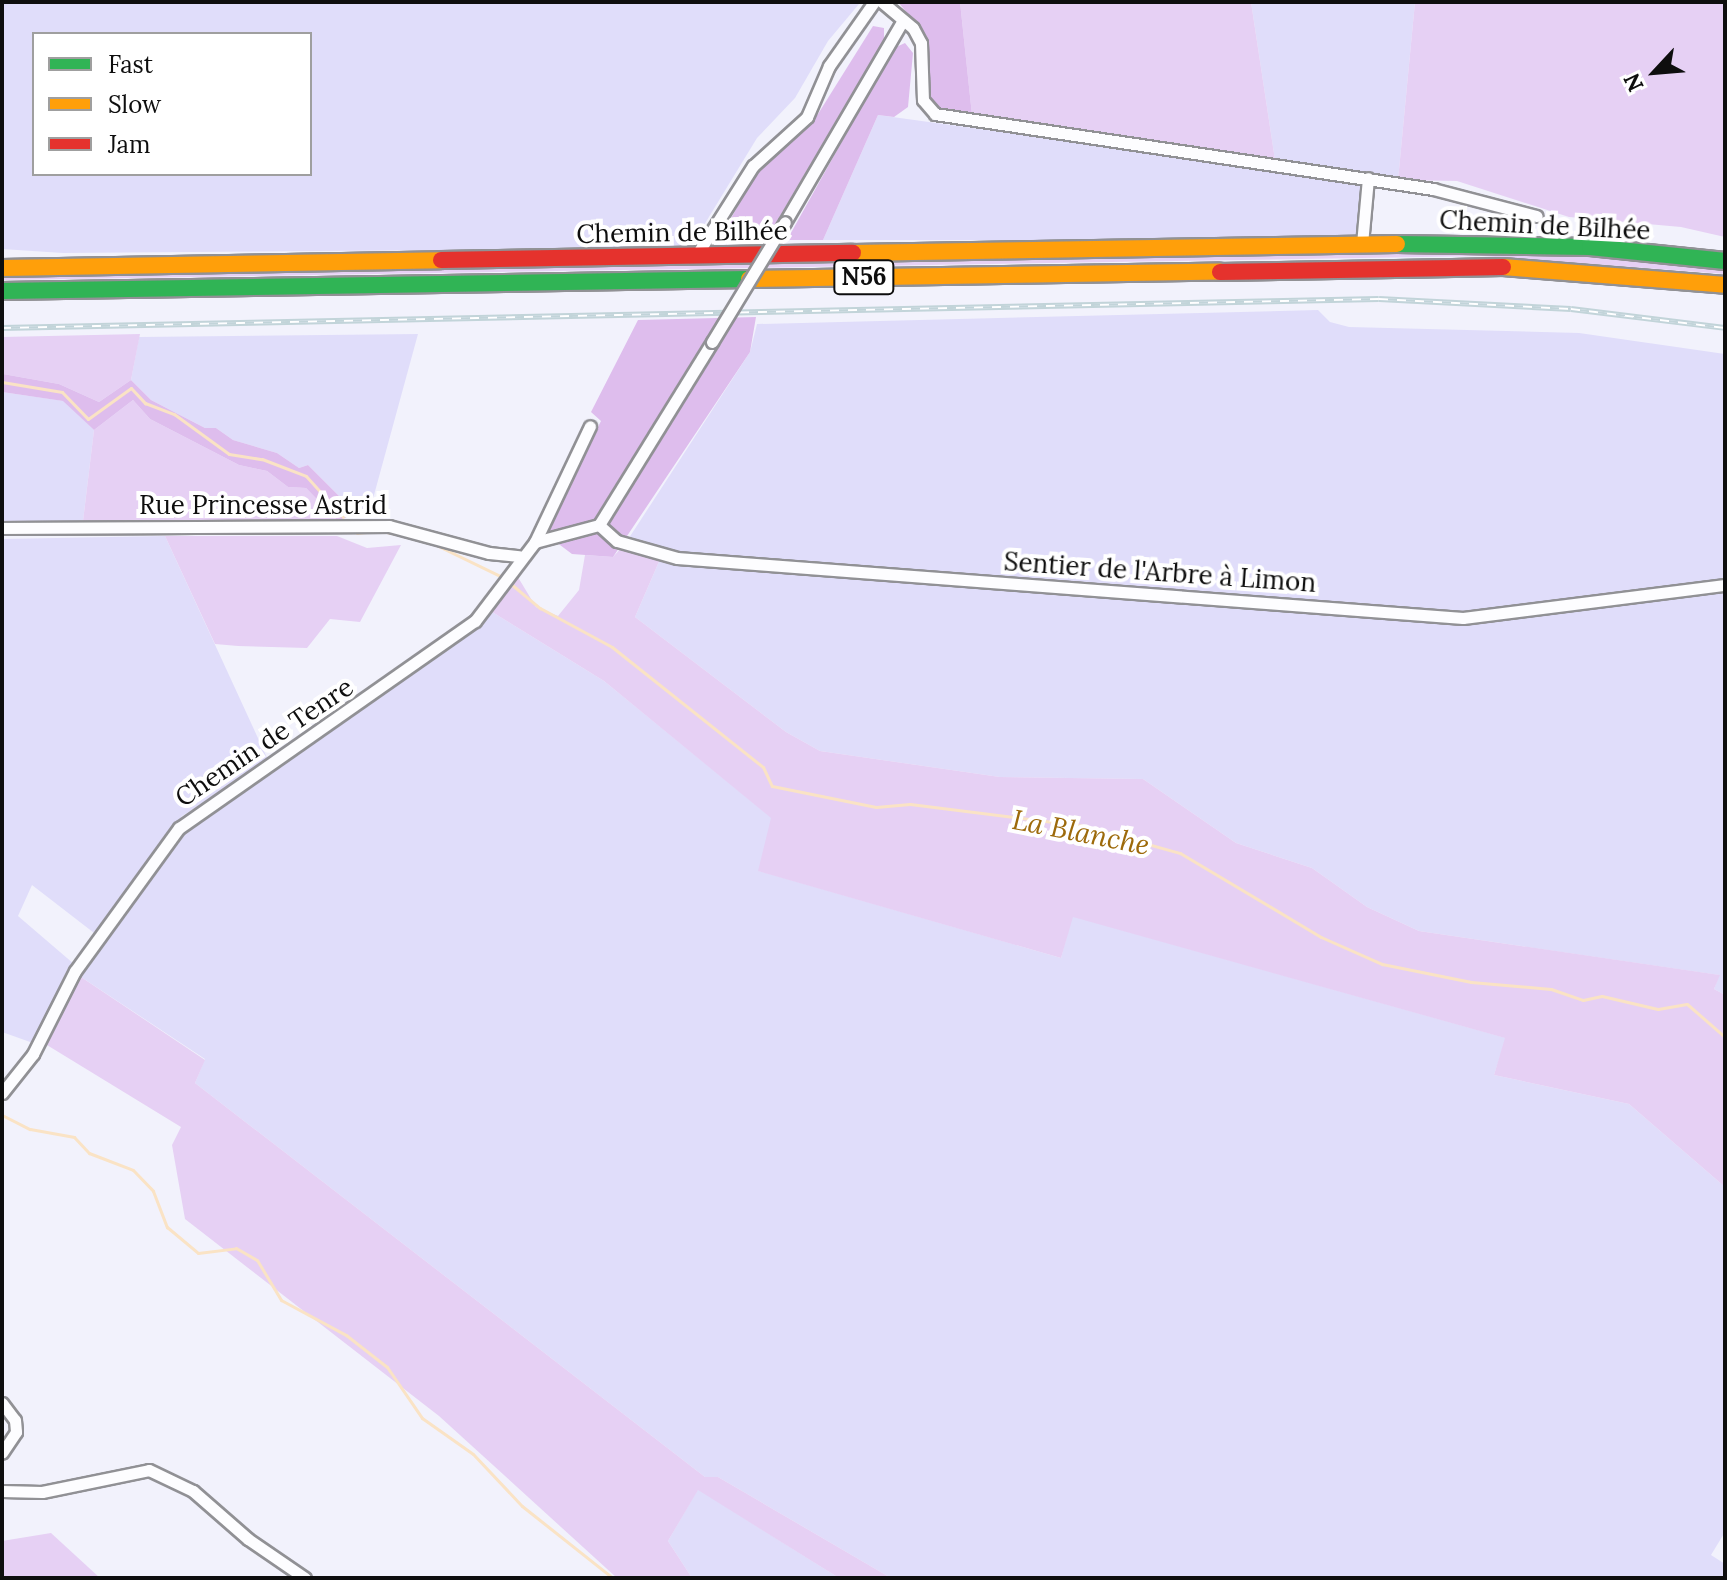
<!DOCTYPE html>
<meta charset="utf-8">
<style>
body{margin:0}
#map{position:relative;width:1727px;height:1580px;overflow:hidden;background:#f2f2fc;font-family:Lora,serif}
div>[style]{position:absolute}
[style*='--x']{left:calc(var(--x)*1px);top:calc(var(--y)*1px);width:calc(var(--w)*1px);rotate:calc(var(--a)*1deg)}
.farmland>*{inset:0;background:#e0ddfa}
.green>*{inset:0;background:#e6d0f4}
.forest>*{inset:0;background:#debded}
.stream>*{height:3px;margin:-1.5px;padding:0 1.5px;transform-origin:1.5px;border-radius:1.5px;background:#fae3c5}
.roads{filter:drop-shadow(2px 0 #919195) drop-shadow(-2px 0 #919195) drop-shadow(0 2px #919195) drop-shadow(0 -2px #919195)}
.street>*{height:11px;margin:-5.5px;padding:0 5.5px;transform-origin:5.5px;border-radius:5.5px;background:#fdfdff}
.fast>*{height:16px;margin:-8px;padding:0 8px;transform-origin:8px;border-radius:8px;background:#30b455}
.slow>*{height:16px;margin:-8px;padding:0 8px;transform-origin:8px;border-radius:8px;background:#ff9f0a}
.jam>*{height:16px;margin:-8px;padding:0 8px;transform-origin:8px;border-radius:8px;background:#e5322d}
.rail>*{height:6px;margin-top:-3px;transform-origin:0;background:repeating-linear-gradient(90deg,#fff 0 9px,#c2d4d9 0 18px);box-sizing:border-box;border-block:2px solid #c2d4d9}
.bridges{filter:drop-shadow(2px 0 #919195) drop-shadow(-2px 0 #919195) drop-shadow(0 2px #919195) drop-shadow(0 -2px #919195)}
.street-bridge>*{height:11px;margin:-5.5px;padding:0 5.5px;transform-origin:5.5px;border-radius:5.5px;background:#fdfdff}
span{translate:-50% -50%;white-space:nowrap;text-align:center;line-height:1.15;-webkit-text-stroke:8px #fff;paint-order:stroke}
.shield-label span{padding:2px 6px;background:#fff;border:2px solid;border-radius:6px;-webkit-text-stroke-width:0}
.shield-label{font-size:24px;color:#0e0e0e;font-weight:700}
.street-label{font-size:26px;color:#0e0e0e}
.water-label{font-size:28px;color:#9d6a0b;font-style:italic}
.frame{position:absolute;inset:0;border:4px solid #0e0e0e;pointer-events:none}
.legend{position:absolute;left:32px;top:32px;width:280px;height:144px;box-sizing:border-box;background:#fff;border:2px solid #9f9f9f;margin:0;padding:10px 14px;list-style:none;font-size:24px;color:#0e0e0e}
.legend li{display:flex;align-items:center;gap:16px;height:40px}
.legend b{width:40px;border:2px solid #9f9f9f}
.north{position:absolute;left:1615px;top:32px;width:80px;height:80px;-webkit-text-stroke:6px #fff;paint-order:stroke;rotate:244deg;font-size:22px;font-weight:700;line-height:32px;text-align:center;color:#0e0e0e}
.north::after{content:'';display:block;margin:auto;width:28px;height:36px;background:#0e0e0e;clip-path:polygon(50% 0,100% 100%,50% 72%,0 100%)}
</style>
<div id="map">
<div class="farmland">
<i style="clip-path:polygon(evenodd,2px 2px,858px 2px,859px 4px,828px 41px,795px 98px,757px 138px,690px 248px,63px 253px,2px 249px,2px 2px,310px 34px,310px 174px,34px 174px,34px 34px,310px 34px)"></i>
<i style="clip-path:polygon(1251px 2px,1415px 2px,1398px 180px,1275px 160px)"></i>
<i style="clip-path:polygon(878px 115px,1364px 182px,1359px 240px,823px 240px)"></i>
<i style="clip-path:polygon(1318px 310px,1330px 322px,1349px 327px,1579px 333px,1725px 354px,1725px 581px,1482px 614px,676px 555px,627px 541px,750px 352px,757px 324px)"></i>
<i style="clip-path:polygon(418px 334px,368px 517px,356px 513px,308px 465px,299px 468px,277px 453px,233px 440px,216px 428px,205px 428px,151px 400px,131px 380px,139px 337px)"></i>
<i style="clip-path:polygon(2px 392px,64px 401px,94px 430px,83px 521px,2px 522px)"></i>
<i style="clip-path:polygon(165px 536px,269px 762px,182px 816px,98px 936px,32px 885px,18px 916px,74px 964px,33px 1043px,2px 1032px,2px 539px)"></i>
<i style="clip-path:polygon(661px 557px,1465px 620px,1725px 589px,1725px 995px,1714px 989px,1719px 975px,1419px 931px,1367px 907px,1312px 868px,1236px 843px,1143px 779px,1000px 777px,820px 751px,786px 732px,635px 617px)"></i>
<i style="clip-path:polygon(489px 610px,604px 681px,772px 818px,759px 871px,1061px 958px,1072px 916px,1506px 1038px,1494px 1075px,1629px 1104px,1725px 1187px,1725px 1532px,1711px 1555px,1725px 1564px,1725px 1578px,891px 1578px,718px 1477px,705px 1477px,195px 1083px,205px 1059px,78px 975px,186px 826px)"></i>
<i style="clip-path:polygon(698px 1489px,839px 1578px,692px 1578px,668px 1541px)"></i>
</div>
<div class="green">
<i style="clip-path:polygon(960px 2px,1251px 2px,1275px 160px,972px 115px)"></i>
<i style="clip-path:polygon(1415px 2px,1725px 2px,1725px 237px,1681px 227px,1569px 217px,1457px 181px,1398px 180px)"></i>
<i style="clip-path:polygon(1541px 249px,1725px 265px,1725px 274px,1482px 256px,2px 280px,2px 272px)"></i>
<i style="clip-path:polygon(140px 334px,131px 380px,99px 402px,59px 384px,3px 374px,2px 337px)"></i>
<i style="clip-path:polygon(133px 400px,150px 419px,239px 465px,267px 471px,288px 487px,306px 488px,338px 521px,83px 521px,94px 430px)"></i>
<i style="clip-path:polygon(165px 536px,337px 536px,367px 548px,401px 545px,360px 622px,330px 619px,307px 648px,238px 646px,215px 644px)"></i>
<i style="clip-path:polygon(622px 547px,661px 557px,635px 617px,786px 732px,820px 751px,1000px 777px,1143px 779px,1236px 843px,1312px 868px,1367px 907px,1419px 931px,1720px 975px,1714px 989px,1725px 995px,1725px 1187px,1629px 1104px,1494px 1075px,1505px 1038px,1073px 917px,1061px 958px,758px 871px,771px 818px,604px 681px,489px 610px,516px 574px,536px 607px,558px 616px,579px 590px,585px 555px,613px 557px)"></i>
<i style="clip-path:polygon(78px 975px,205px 1060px,195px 1083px,705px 1477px,718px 1477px,891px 1578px,839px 1578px,698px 1490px,668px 1541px,692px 1578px,617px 1578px,439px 1416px,185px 1219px,172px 1145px,181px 1127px,42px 1042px)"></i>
<i style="clip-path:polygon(51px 1533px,100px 1578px,2px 1578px,2px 1541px)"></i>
</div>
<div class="forest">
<i style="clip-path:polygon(898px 2px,960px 2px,972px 115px,940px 110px,931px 100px,927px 37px)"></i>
<i style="clip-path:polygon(873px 26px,884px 28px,884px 39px,766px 240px,739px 243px,724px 231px,755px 175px,818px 114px)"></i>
<i style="clip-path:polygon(905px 43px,913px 53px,908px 107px,894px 117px,878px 115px,823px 240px,787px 240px,894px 48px)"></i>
<i style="clip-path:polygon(756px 317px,750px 352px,613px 557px,572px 554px,544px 533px,601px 421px,591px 412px,638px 320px)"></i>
<i style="clip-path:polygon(2px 362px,3px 374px,59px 384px,99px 402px,131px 380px,151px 400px,205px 428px,216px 428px,233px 440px,277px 453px,299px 468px,308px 465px,356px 513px,338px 521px,306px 488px,288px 487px,267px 471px,239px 465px,150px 419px,133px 400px,94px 430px,63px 401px,2px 392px)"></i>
</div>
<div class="stream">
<i style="--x:2;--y:382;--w:61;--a:9.5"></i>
<i style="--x:62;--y:392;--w:37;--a:46"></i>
<i style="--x:88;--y:419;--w:53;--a:-35.8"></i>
<i style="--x:131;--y:388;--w:21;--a:47"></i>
<i style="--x:145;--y:403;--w:31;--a:21"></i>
<i style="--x:174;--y:414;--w:68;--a:36"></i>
<i style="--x:229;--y:454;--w:33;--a:9"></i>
<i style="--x:262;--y:459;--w:47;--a:21.1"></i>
<i style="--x:306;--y:476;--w:55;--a:47.9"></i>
<i style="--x:381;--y:531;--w:16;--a:11"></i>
<i style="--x:357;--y:533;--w:17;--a:-7"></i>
<i style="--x:432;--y:543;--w:76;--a:25.9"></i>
<i style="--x:511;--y:584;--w:38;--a:40"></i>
<i style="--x:540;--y:608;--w:82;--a:28.4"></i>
<i style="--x:612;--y:647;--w:193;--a:38.5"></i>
<i style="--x:763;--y:767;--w:21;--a:65"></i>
<i style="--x:772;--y:786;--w:106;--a:11.4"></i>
<i style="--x:876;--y:807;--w:34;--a:-5"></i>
<i style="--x:910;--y:804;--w:174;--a:7.2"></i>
<i style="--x:1083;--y:826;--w:101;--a:15.6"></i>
<i style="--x:1180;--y:853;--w:164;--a:30.8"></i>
<i style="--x:1321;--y:937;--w:67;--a:23.9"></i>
<i style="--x:1382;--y:964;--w:91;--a:11.4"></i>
<i style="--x:1471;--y:982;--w:80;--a:5"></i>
<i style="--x:1551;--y:989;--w:34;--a:19"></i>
<i style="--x:1583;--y:1000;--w:19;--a:-12"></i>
<i style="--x:1602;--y:996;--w:57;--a:13.1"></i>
<i style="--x:1658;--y:1009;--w:29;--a:-10"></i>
<i style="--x:1687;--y:1004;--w:50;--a:41"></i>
<i style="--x:2;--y:1115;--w:31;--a:27"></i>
<i style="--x:30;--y:1129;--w:45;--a:10.3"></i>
<i style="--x:74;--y:1137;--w:22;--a:47"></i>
<i style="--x:89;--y:1153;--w:47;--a:21.1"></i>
<i style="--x:133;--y:1170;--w:29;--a:46"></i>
<i style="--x:153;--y:1191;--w:39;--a:69"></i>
<i style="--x:167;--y:1227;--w:40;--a:40"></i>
<i style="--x:198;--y:1253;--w:38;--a:-7"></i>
<i style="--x:236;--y:1248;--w:24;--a:30"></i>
<i style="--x:257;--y:1260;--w:47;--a:59"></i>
<i style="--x:281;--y:1300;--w:74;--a:28.3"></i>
<i style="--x:346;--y:1335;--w:52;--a:38"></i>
<i style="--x:387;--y:1367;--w:62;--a:55.5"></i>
<i style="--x:422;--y:1418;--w:62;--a:35.2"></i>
<i style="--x:473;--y:1454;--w:71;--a:46.7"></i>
<i style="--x:522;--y:1506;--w:116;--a:38.4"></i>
</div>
<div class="roads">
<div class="street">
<i style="--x:882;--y:2;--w:40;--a:40"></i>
<i style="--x:913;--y:28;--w:17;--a:62"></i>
<i style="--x:921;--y:43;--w:57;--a:88"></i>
<i style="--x:923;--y:100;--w:18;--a:49"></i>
<i style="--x:935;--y:114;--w:504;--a:8.56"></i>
<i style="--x:1433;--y:189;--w:107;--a:14.6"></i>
<i style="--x:785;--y:222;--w:232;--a:-59.7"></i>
<i style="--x:1362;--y:244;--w:66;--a:-84.8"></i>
<i style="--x:696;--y:256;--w:107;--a:-57.7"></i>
<i style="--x:753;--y:166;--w:73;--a:-42.2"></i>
<i style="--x:807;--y:117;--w:56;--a:-66.7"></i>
<i style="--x:829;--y:66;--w:78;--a:-54.9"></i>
<i style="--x:599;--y:525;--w:24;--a:42"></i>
<i style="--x:617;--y:541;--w:62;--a:15.8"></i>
<i style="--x:677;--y:558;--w:788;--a:4.37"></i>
<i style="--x:1463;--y:618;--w:264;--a:-7.2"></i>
<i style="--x:2;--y:528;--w:387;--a:-0.3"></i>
<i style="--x:389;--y:526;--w:104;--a:15.1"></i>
<i style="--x:489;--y:553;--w:30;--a:6"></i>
<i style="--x:535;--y:542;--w:66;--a:-14.9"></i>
<i style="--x:599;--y:525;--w:215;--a:-58.3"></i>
<i style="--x:2;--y:1093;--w:50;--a:-51.5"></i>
<i style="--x:33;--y:1054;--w:93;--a:-63.2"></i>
<i style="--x:75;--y:971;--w:177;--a:-54"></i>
<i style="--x:179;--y:828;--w:361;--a:-35"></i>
<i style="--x:475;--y:621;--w:99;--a:-52.8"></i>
<i style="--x:535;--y:542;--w:128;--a:-64.6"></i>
<i style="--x:2;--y:1403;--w:21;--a:53"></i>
<i style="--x:15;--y:1420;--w:12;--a:85"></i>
<i style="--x:16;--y:1432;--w:25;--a:124"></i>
<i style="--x:2;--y:1491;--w:40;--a:1.4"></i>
<i style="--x:42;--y:1492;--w:109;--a:-11.6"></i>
<i style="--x:149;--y:1470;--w:49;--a:25.5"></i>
<i style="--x:193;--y:1491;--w:73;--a:41.1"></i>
<i style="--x:248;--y:1539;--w:69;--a:34.4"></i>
</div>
<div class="fast">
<i style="--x:1397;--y:244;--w:193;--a:0.9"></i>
<i style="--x:1590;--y:247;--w:136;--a:5.9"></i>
<i style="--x:2;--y:291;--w:747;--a:-0.92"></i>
</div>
<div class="slow">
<i style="--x:853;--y:253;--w:544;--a:-0.95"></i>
<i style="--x:1503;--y:267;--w:223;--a:4.6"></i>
<i style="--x:2;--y:268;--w:439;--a:-1"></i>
<i style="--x:749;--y:279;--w:471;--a:-0.9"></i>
</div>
<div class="jam">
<i style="--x:441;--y:260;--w:412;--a:-1"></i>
<i style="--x:1220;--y:272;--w:283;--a:-1"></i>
</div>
</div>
<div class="rail">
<i style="--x:2;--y:328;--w:1377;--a:-1.21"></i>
<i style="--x:1379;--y:299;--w:192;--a:3"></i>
<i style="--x:1571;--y:309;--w:155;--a:7"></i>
</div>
<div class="bridges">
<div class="street-bridge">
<i style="--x:712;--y:342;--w:140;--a:-58.7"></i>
</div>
</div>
<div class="shield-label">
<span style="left:864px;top:277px">N56</span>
</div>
<div class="street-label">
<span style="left:1545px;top:225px;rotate:3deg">Chemin de Bilhée</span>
<span style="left:682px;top:232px;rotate:-1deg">Chemin de Bilhée</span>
<span style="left:263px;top:505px">Rue Princesse Astrid</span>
<span style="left:1160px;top:572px;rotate:4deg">Sentier de l'Arbre à Limon</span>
<span style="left:264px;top:742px;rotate:-34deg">Chemin de Tenre</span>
</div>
<div class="water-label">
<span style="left:1081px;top:832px;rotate:11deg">La Blanche</span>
</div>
<div class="frame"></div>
<ul class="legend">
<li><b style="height:10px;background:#30b455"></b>Fast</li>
<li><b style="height:10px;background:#ff9f0a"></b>Slow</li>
<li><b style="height:10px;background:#e5322d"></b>Jam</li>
</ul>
<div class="north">N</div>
</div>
